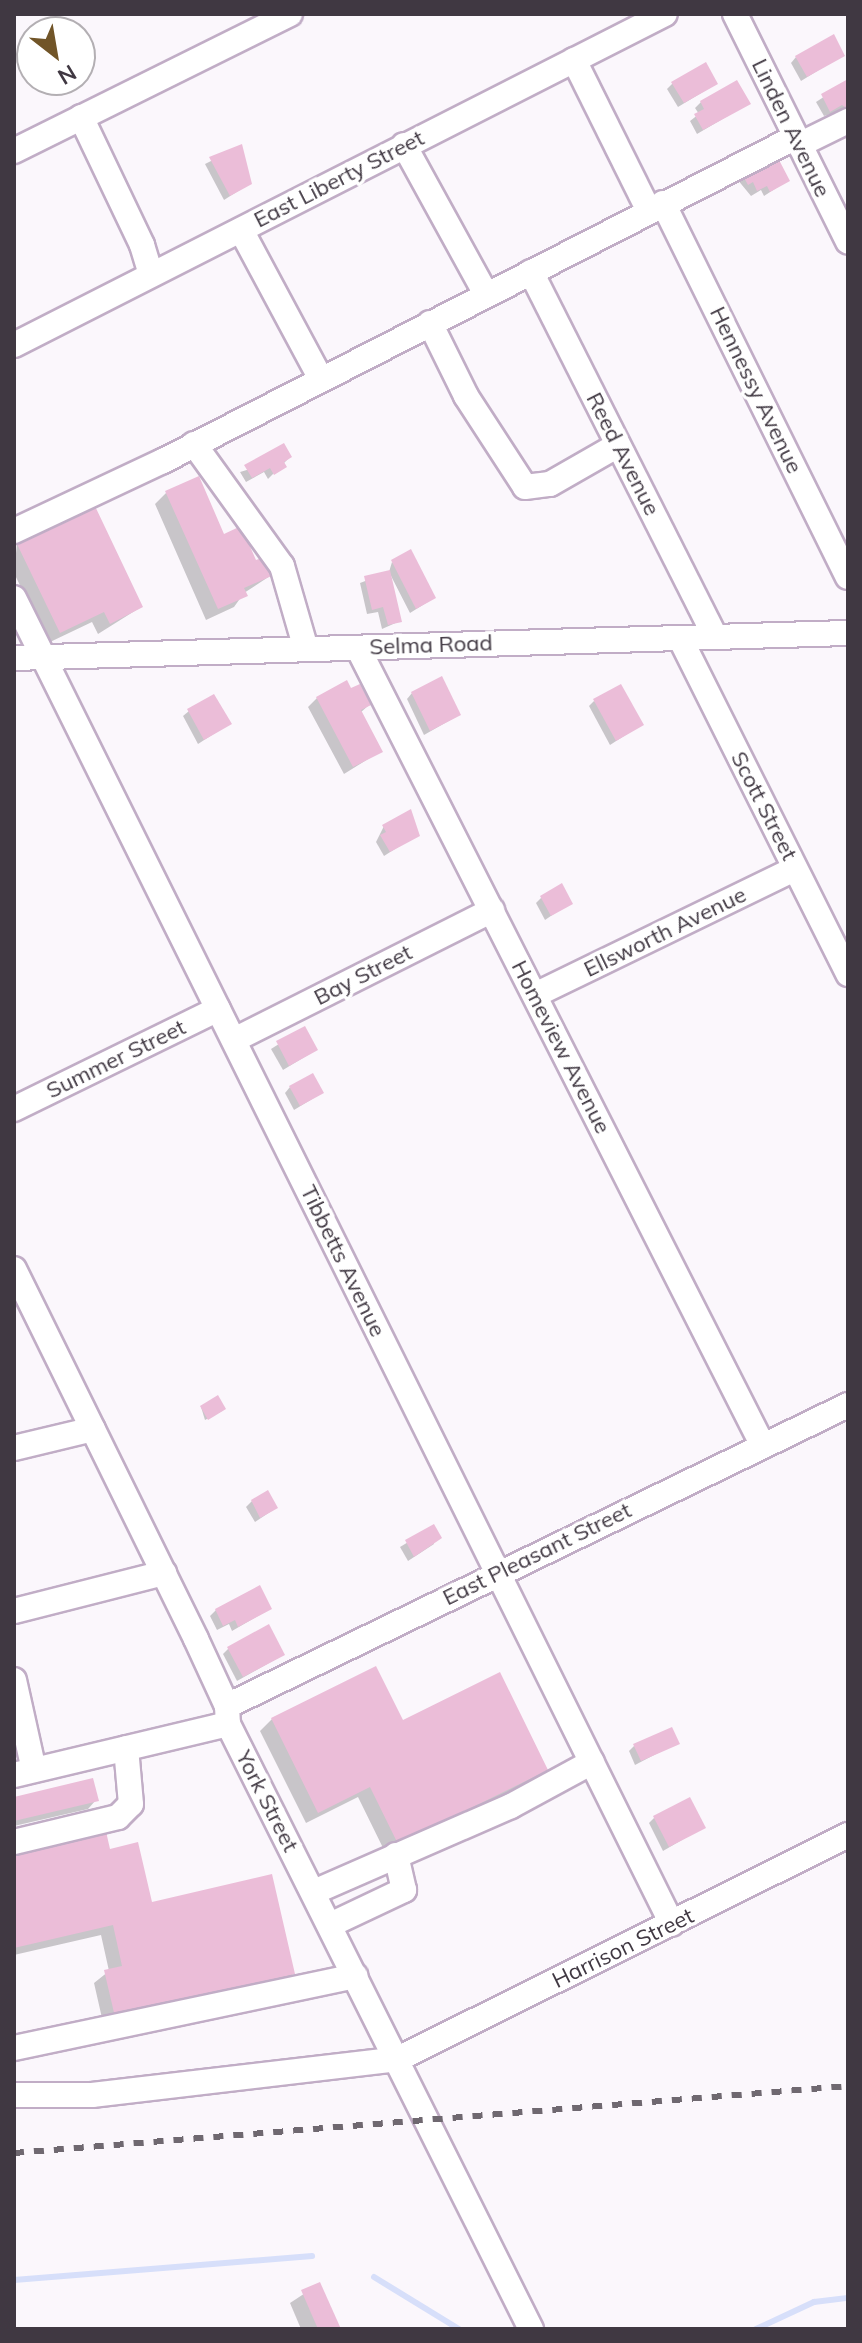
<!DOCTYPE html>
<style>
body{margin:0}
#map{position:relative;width:862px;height:2343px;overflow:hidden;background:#fbf7fc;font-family:Mulish,sans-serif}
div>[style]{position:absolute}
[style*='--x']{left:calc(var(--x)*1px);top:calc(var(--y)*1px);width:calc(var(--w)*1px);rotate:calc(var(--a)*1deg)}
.shadow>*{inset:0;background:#0003}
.stream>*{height:6px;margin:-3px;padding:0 3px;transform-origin:3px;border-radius:3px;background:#d7dffa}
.building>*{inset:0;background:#ebbdd8}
.roads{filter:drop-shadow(2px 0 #c1adc6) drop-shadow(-2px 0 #c1adc6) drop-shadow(0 2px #c1adc6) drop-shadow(0 -2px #c1adc6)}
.minor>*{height:24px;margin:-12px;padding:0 12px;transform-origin:12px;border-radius:12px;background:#fff}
.rail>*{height:6px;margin-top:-3px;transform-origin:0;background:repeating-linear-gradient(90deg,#6f6870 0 10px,transparent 0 20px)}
span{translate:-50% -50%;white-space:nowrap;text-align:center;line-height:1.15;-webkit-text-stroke:7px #fff;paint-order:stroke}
.street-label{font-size:22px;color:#403842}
.frame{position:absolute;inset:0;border:16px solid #403842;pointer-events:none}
.north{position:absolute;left:16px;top:16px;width:80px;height:80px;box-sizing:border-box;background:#fff;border:2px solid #b3afb3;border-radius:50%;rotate:149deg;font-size:22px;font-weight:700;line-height:32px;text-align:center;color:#403842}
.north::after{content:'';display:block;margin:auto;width:28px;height:36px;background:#715528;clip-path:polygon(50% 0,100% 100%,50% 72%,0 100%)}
</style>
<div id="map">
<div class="shadow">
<i style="clip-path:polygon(843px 55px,801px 81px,791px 63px,796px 57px)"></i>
<i style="clip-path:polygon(848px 81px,848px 109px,824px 116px,816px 102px)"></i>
<i style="clip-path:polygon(673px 83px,716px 84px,678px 107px,667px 89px)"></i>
<i style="clip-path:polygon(701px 102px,748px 104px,697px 134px,690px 121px,699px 114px,695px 108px)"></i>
<i style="clip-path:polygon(241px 146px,249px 184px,224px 200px,205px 164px)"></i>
<i style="clip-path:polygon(742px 173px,787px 181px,764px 196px,761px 190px,751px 196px,737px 179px)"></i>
<i style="clip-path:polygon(290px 457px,268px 479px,264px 472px,246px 482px,240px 472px)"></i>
<i style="clip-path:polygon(167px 492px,255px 563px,273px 574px,244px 593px,234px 607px,206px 620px,155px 504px)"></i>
<i style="clip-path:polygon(17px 543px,141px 607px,98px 634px,92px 622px,48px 643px,14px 573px)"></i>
<i style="clip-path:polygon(392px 562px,434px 598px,410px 613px,390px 574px,400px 621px,382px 629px,378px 612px,367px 614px,360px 583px,389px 572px)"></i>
<i style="clip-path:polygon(350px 691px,369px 705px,360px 713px,381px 751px,344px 774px,308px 707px,317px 698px)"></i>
<i style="clip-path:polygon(412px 693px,459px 715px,424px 735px,407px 699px)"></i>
<i style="clip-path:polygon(594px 701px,641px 725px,610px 745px,589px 706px)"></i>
<i style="clip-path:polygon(189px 711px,229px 724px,198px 744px,183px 716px)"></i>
<i style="clip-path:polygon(384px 826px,417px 835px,384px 856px,376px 842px)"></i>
<i style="clip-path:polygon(541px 898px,570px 903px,545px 920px,536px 903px)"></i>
<i style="clip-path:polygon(304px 1028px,316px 1050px,283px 1070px,271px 1049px)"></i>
<i style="clip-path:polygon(290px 1087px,322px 1093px,294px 1110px,285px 1093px)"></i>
<i style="clip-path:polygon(201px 1407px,222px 1411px,205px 1420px)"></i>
<i style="clip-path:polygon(252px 1501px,276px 1508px,255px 1522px,246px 1507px)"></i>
<i style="clip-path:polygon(433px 1527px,434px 1544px,408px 1561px,400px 1547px)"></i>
<i style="clip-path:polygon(270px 1609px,232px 1631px,229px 1624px,217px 1630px,210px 1616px,216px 1610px)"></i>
<i style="clip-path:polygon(228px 1649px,283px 1655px,237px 1681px,223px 1654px)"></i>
<i style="clip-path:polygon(272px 1719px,402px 1722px,546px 1769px,534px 1781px,386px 1854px,358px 1797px,306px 1823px,260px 1731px)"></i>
<i style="clip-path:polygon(677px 1743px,635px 1765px,629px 1751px,634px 1746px)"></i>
<i style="clip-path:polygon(14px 1799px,96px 1800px,88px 1809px,14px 1826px)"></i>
<i style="clip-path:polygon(654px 1818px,704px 1827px,663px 1851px,649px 1823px)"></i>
<i style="clip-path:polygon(14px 1851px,109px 1851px,151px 1904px,293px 1974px,281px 1986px,104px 2027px,94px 1983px,109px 1971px,101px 1935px,14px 1955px)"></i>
<i style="clip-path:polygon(319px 2284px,339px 2329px,301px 2329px,290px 2303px)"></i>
</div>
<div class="stream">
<i style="--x:374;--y:2277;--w:100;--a:31.5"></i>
<i style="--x:14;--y:2280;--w:299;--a:-4.6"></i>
<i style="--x:756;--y:2329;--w:64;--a:-25"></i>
<i style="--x:814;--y:2302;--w:34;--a:-7"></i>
</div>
<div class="building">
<i style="clip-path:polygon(834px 34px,845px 56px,807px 77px,795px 56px)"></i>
<i style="clip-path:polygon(706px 62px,718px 84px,684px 103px,671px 82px)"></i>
<i style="clip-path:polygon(848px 79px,848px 109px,842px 105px,830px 112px,821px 94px)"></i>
<i style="clip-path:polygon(737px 80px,751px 104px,703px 130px,694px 114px,704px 109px,700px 101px)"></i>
<i style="clip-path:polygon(242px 144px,252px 184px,230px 196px,209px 157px)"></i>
<i style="clip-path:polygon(778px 158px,790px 181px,770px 192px,767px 186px,757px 191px,753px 182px,748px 185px,741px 172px)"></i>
<i style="clip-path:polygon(284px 443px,292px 457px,284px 462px,287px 467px,274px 475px,270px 468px,252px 478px,244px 465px)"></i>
<i style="clip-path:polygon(199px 476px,224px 534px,241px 526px,256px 560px,267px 556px,276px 574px,244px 588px,248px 596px,218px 609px,165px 491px)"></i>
<i style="clip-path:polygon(94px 504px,143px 607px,110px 624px,104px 612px,60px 633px,16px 542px)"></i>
<i style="clip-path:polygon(411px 549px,436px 598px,416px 609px,391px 560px)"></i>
<i style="clip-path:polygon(390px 570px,402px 622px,388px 625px,383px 607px,372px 610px,364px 576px)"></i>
<i style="clip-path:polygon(442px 676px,461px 715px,430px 731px,411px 692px)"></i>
<i style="clip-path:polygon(347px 680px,351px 688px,360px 684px,371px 705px,361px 710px,383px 752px,353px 767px,316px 697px)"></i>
<i style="clip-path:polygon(621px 684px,644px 725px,616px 741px,593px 699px)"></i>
<i style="clip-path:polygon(214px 694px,232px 724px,204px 740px,187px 709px)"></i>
<i style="clip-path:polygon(411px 809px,420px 836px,390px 852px,380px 835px,386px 832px,382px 825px)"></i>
<i style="clip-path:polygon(562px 883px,573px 904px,551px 916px,540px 896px)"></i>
<i style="clip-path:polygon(305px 1026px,318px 1050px,289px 1066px,276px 1041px)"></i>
<i style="clip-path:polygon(313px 1073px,324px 1093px,300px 1106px,289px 1086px)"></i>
<i style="clip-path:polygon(218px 1395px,226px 1409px,208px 1420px,200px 1406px)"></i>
<i style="clip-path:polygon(268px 1490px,278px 1508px,260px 1518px,251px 1500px)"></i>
<i style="clip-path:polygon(434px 1524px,442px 1538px,414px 1557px,405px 1540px)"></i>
<i style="clip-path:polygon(260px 1585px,272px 1609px,238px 1627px,235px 1620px,223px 1626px,215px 1609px)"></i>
<i style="clip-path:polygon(269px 1624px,285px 1655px,243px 1677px,227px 1647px)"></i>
<i style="clip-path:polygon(376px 1666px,403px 1720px,500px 1672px,548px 1770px,398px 1844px,370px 1787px,318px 1813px,271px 1718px)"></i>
<i style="clip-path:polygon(672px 1727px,680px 1744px,641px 1761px,633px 1744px)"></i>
<i style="clip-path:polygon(93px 1778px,99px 1801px,14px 1821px,14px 1797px)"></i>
<i style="clip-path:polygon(690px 1797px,706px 1828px,669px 1847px,653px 1816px)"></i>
<i style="clip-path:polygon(105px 1827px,110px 1849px,138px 1842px,152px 1902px,272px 1874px,295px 1974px,115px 2017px,104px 1970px,122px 1966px,113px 1925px,14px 1948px,14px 1848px)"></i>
<i style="clip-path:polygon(320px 2282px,341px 2329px,318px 2329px,301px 2290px)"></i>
</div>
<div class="roads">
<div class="minor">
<i style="--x:735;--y:14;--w:254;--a:63.6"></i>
<i style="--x:574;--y:60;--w:169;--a:63.6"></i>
<i style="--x:81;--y:117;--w:142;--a:64.5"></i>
<i style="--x:142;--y:245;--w:31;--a:73"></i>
<i style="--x:404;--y:145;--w:170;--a:61.2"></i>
<i style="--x:799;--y:145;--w:55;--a:-26.1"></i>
<i style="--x:14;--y:151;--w:308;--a:-26.4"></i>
<i style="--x:663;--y:203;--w:417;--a:63.7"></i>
<i style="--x:241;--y:230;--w:169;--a:61.8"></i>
<i style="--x:531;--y:272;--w:409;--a:63.2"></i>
<i style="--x:430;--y:323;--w:81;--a:63.7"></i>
<i style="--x:466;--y:396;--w:108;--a:57"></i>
<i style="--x:525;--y:487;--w:25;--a:-7"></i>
<i style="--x:550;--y:484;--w:78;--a:-29.8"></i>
<i style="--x:14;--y:345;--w:730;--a:-26.95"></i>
<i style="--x:194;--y:444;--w:150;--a:54.2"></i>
<i style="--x:282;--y:566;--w:86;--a:73.9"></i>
<i style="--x:14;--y:531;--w:165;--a:-25.2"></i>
<i style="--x:163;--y:461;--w:711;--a:-27.11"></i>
<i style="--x:14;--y:598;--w:1480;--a:63.61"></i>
<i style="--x:680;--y:638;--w:376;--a:63.4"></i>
<i style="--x:358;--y:648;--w:895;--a:63.09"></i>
<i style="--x:14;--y:658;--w:834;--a:-1.72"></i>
<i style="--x:535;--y:995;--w:289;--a:-25.9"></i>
<i style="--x:234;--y:1040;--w:289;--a:-26.7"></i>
<i style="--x:14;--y:1109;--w:227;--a:-26.1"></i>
<i style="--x:14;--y:1269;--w:412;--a:63.8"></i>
<i style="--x:196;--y:1639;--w:74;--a:65.2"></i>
<i style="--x:227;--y:1706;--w:18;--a:87"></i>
<i style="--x:228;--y:1724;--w:677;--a:63.4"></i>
<i style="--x:14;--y:1448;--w:81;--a:-13.5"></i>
<i style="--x:14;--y:1611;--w:155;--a:-14.2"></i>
<i style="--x:14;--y:1680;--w:92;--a:77.5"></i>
<i style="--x:227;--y:1706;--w:690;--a:-25.86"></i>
<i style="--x:14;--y:1775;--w:220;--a:-13.4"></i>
<i style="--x:14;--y:1842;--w:107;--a:-13.5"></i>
<i style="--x:118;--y:1817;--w:18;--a:-45"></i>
<i style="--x:131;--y:1804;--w:56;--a:-95.1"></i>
<i style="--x:314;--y:1892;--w:215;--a:-23.6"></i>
<i style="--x:511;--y:1806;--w:92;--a:-28.5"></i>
<i style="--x:330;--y:1925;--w:82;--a:-25.3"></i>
<i style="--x:404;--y:1890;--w:36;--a:-103"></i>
<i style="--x:14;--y:2048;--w:349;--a:-11.9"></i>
<i style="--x:14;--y:2095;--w:78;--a:0"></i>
<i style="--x:92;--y:2095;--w:308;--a:-6.7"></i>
<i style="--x:398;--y:2059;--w:503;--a:-26.46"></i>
</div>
</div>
<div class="rail">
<i style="--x:14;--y:2153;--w:837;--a:-4.59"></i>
</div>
<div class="street-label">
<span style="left:791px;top:128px;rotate:64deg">Linden Avenue</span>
<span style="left:339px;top:179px;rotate:-27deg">East Liberty Street</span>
<span style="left:756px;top:390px;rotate:64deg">Hennessy Avenue</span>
<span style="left:623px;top:454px;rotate:63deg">Reed Avenue</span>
<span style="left:431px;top:645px;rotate:-2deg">Selma Road</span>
<span style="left:764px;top:806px;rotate:63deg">Scott Street</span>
<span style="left:665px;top:932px;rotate:-26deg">Ellsworth Avenue</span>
<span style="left:363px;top:975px;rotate:-27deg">Bay Street</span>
<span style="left:561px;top:1047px;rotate:63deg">Homeview Avenue</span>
<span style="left:116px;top:1059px;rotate:-26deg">Summer Street</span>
<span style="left:343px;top:1261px;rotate:64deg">Tibbetts Avenue</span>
<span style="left:537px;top:1554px;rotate:-26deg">East Pleasant Street</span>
<span style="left:267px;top:1801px;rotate:63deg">York Street</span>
<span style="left:623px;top:1948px;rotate:-26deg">Harrison Street</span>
</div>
<div class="frame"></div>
<div class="north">N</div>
</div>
